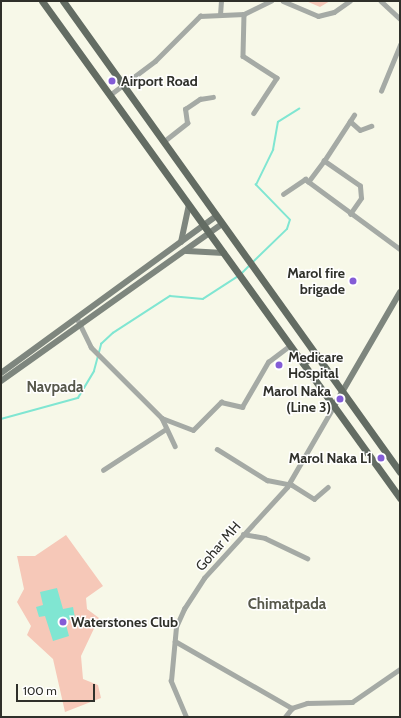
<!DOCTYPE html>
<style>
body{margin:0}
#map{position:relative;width:401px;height:718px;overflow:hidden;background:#f7f8e8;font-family:Cabin,sans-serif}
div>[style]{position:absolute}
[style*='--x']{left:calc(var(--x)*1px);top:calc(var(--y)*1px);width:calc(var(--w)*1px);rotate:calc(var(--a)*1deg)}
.green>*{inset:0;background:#f6c8b8}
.water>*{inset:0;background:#80e6d2}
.stream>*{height:1.5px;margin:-0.75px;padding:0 0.75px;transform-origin:0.75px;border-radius:0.75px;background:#80e6d2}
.minor>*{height:4.5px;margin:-2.25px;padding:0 2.25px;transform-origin:2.25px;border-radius:2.25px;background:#a5aaa5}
.secondary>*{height:6px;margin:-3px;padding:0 3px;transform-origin:3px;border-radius:3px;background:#7e867e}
.primary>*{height:7px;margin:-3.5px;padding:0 3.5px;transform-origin:3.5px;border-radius:3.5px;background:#636c63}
.dots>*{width:11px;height:11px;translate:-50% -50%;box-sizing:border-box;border:2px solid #fff;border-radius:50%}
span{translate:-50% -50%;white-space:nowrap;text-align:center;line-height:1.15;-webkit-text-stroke:3px #fff;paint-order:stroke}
.poi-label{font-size:14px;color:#2f302a;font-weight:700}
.left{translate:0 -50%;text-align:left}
.right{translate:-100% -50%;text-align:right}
.street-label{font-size:14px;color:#2f302a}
.neighbourhood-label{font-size:15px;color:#57584b;font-weight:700}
.frame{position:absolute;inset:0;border:2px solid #2f302a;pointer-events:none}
.scale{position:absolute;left:16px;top:684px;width:79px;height:18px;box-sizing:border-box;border:2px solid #2f302a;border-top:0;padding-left:5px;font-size:12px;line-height:14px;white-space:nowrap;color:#2f302a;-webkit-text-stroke:3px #fff;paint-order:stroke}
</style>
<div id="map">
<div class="green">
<i style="clip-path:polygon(306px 1px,330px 1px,320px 7px)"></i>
<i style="clip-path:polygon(66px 535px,103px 586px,86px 598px,87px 609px,99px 618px,81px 656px,83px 679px,98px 685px,101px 698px,65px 712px,53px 659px,27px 635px,31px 626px,17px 602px,24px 589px,17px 556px,35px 556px)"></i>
</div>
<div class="water">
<i style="clip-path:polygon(57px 588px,63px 609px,73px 607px,75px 618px,65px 621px,69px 636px,53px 641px,45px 616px,39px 617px,36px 607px,43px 605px,40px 592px)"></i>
</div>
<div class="stream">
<i style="--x:253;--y:262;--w:47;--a:-44.1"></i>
<i style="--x:287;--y:229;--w:9;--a:-72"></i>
<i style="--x:290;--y:220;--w:49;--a:-134.2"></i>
<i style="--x:256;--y:185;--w:39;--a:-64"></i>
<i style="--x:273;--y:150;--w:28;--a:-80"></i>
<i style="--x:278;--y:122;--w:25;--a:-32"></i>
<i style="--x:242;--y:273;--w:10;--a:-45"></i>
<i style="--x:1;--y:419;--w:80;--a:-15.3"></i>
<i style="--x:78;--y:398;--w:31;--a:-59"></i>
<i style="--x:94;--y:371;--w:28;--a:-75"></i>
<i style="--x:101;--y:344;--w:16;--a:-43"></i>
<i style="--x:113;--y:333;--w:68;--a:-33"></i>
<i style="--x:170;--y:296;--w:33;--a:5"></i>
<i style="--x:203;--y:299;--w:40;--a:-32.9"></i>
</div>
<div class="minor">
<i style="--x:283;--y:1;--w:38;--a:23"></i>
<i style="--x:318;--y:16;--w:16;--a:-14"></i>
<i style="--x:334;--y:12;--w:19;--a:-35"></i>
<i style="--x:381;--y:1;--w:26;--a:43"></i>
<i style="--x:244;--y:14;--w:42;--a:91.4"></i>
<i style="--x:243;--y:56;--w:40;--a:32.9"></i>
<i style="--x:277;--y:78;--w:42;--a:123.3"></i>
<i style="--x:220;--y:15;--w:14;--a:-86"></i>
<i style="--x:381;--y:91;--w:50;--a:-67.6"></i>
<i style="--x:111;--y:94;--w:55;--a:-36.9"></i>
<i style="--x:155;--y:61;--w:64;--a:-45"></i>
<i style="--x:200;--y:16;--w:44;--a:-2.6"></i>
<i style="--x:244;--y:14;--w:30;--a:-26"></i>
<i style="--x:350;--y:121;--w:13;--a:42"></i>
<i style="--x:360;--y:130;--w:12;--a:-20"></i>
<i style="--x:163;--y:142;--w:31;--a:-38"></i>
<i style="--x:187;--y:123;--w:14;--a:-98"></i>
<i style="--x:185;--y:109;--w:18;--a:-34"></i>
<i style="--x:200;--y:99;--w:13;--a:-9"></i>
<i style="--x:308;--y:182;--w:26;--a:-53"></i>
<i style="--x:283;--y:194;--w:27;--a:-34"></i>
<i style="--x:305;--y:179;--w:118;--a:36.4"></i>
<i style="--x:350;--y:214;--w:19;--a:-55"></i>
<i style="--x:361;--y:198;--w:12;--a:-95"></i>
<i style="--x:360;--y:186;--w:44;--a:-145.2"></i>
<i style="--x:324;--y:161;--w:55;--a:-56.9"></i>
<i style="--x:78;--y:320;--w:30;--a:64"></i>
<i style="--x:91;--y:347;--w:100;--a:45"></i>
<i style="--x:162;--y:418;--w:31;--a:65"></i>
<i style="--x:162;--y:418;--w:33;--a:21"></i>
<i style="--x:193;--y:430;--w:40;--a:-45"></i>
<i style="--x:221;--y:402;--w:22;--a:13"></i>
<i style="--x:242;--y:407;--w:52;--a:-60"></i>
<i style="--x:268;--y:362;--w:26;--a:-37"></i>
<i style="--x:217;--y:449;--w:59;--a:31.8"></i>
<i style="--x:267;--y:480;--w:25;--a:11"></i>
<i style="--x:292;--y:485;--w:26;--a:32"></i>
<i style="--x:314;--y:499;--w:18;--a:-41"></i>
<i style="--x:103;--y:470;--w:75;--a:-33.1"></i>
<i style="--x:243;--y:534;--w:22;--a:10"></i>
<i style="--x:265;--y:538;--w:47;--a:25.5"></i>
<i style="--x:175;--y:641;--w:135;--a:29.8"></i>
<i style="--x:186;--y:717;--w:39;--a:-113"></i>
<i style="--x:171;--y:681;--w:54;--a:-84.7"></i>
<i style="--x:176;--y:627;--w:20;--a:-66"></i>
<i style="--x:184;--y:609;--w:37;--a:-57"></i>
<i style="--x:204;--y:578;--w:123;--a:-47.6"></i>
<i style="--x:287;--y:487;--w:94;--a:-59.9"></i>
<i style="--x:285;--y:717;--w:11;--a:-52"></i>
<i style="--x:292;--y:708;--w:16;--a:-18"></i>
<i style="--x:307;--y:703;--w:45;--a:-1.3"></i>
<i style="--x:352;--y:702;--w:58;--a:-34.5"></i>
</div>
<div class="secondary">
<i style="--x:181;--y:242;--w:38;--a:-78"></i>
<i style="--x:187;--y:251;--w:37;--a:3"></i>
<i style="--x:1;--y:373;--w:266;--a:-36.1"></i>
<i style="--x:1;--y:381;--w:271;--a:-35.4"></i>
<i style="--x:334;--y:406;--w:132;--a:-59.9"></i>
</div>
<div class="primary">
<i style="--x:42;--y:1;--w:613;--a:54.23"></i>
<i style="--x:63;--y:1;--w:579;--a:54.42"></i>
<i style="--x:303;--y:363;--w:16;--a:-35"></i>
</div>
<div class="dots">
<i style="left:112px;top:81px;background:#845cd6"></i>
<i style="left:353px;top:281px;background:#845cd6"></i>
<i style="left:279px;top:365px;background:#845cd6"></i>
<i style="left:340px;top:399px;background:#845cd6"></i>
<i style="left:381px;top:458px;background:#845cd6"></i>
<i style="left:63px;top:622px;background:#845cd6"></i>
</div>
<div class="poi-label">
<span class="left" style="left:121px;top:81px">Airport Road</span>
<span class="right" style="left:345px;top:281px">Marol fire<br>brigade</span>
<span class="left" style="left:288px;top:365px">Medicare<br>Hospital</span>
<span class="right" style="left:331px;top:399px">Marol Naka<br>(Line 3)</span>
<span class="right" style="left:372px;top:458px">Marol Naka L1</span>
<span class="left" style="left:71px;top:622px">Waterstones Club</span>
</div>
<div class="street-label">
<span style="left:218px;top:546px;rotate:-49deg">Gohar MH</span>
</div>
<div class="neighbourhood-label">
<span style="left:55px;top:388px">Navpada</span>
<span style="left:287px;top:605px">Chimatpada</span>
</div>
<div class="frame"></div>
<div class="scale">100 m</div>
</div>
